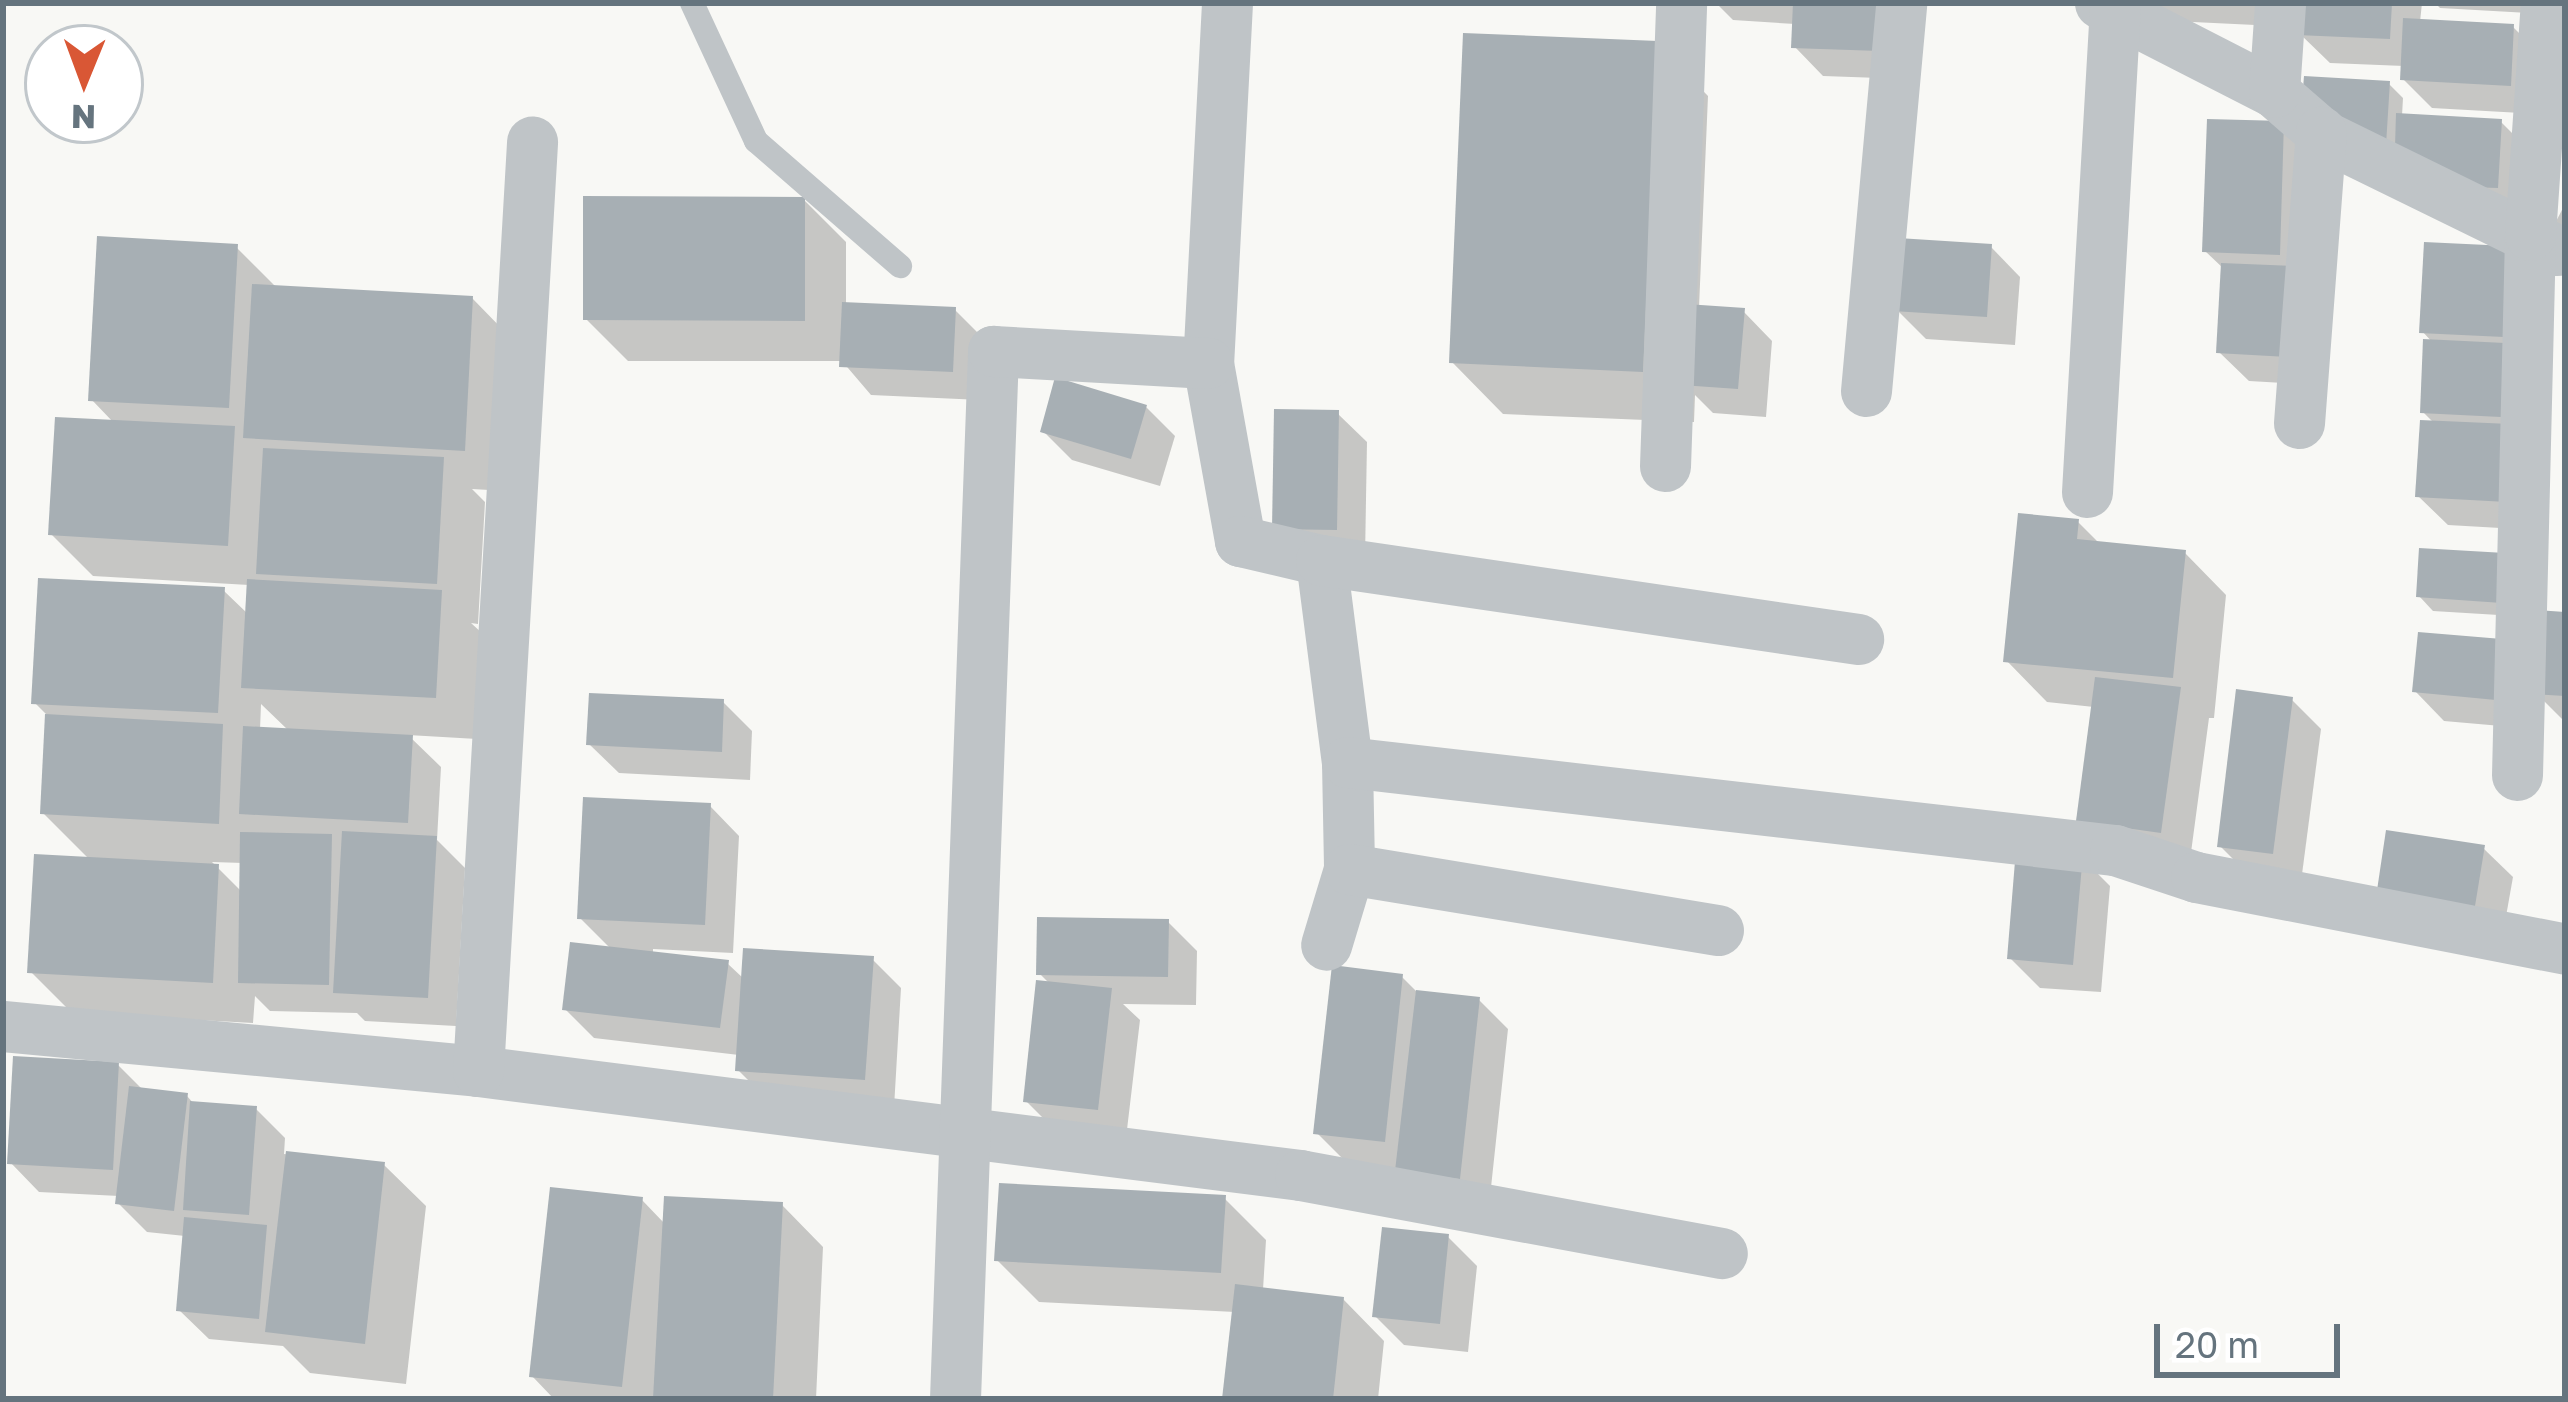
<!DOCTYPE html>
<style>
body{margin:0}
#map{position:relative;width:2568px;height:1402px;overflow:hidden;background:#f8f8f5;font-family:"Golos Text",sans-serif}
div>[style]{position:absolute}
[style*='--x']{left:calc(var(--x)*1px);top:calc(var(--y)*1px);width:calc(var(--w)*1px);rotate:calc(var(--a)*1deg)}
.shadow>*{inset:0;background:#0003}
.building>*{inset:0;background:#a7afb4}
.lane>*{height:24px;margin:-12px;padding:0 12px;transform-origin:12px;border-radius:12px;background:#bfc4c7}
.street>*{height:51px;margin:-25.5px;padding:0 25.5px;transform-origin:25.5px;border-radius:25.5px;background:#bfc4c7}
span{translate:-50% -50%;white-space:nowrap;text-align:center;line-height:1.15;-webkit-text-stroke:12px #fff;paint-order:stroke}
.frame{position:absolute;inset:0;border:6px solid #65747e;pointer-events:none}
.north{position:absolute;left:24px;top:24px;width:120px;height:120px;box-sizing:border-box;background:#fff;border:3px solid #c1c7cb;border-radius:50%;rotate:181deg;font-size:33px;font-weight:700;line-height:48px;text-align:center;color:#65747e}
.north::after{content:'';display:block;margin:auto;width:42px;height:54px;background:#d95735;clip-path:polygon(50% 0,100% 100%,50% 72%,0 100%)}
.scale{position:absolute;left:2154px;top:1324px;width:186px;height:54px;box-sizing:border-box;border:6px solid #65747e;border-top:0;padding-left:15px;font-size:36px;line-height:42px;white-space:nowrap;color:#65747e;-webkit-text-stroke:9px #fff;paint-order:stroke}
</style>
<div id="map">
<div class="shadow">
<i style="clip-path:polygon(1716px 3px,1911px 3px,1908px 79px,1823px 76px,1794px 46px,1795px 24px,1733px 20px)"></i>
<i style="clip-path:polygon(2154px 3px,2278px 3px,2276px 26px,2172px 21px)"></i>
<i style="clip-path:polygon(2302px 3px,2422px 3px,2420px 22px,2513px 27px,2542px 56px,2539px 114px,2432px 108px,2403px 79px,2404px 66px,2330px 63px,2300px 34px)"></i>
<i style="clip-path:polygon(2435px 3px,2547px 3px,2547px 14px,2440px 8px)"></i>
<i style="clip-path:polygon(1657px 44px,1708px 96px,1699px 308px,1743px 311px,1772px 341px,1766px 417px,1713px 413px,1695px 395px,1694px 422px,1503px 414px,1452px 362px)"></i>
<i style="clip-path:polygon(2389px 84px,2403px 98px,2402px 116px,2501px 122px,2530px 151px,2526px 216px,2320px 115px)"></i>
<i style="clip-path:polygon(2283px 124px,2312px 154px,2318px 385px,2249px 381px,2219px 352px,2224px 269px,2205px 251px)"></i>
<i style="clip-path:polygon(804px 200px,846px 242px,846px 305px,955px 310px,984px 339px,981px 400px,871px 395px,842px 361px,628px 361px,586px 319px)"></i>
<i style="clip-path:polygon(2563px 208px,2565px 208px,2565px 245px,2551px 231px)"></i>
<i style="clip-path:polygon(evenodd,236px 247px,278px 289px,472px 298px,513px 340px,506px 491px,472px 489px,485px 502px,478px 624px,471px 623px,483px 634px,477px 739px,408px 735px,441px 767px,437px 840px,465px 868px,456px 1026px,365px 1021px,357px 1013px,270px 1011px,255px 996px,253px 1023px,72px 1013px,30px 971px,90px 860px,43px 813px,48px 716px,34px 702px,223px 590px,248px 614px,249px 585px,93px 576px,51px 534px,114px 423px,91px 399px,236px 247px,261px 704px,289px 731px,260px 730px,261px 704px,236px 247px,212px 862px,243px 863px,242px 892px,212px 862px)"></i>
<i style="clip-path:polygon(1991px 247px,2020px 277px,2015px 345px,1926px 339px,1897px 310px)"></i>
<i style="clip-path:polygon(2507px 249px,2535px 530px,2448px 525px,2418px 496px,2434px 423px,2423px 412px,2433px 343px,2422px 331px)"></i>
<i style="clip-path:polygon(1146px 407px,1175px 436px,1160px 486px,1072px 460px,1043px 431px)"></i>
<i style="clip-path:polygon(1337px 413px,1367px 442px,1365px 558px,1275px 528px)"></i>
<i style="clip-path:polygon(2078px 522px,2100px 544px,2185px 553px,2226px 595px,2214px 718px,2209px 718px,2190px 860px,2109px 849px,2094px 707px,2047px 702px,2006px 660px)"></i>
<i style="clip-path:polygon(2503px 556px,2515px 616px,2433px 611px,2419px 596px)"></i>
<i style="clip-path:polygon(2565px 615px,2565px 722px,2535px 692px)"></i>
<i style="clip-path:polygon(2501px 642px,2524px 728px,2444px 721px,2415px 691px)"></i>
<i style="clip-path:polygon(2291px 699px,2321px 729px,2301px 882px,2249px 875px,2220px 846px)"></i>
<i style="clip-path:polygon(723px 702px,752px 731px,750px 780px,619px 773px,589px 744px)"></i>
<i style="clip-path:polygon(710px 806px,739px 836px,733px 953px,653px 949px,653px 954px,727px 963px,744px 979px,872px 959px,901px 988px,894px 1108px,767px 1099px,738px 1070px,739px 1055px,594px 1038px,565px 1009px,612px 950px,580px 918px)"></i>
<i style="clip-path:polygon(2483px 848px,2513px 877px,2502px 939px,2408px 925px)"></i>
<i style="clip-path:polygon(2081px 857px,2110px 886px,2101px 992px,2040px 988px,2010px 958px)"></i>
<i style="clip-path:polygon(1168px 922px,1197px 951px,1196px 1005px,1123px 1004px,1140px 1020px,1126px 1138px,1055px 1130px,1026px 1101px,1050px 984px,1039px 973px)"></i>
<i style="clip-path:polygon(1402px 977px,1418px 993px,1479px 1000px,1508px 1029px,1489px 1206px,1346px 1162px,1316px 1132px)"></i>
<i style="clip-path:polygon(118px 1065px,144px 1091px,187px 1096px,194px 1104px,256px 1109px,285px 1138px,284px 1154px,384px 1165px,426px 1206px,406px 1384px,310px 1373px,283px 1346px,209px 1339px,179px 1310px,185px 1236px,147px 1232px,118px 1203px,119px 1196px,39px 1192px,10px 1162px)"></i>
<i style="clip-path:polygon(1224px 1198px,1266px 1240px,1263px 1290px,1343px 1299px,1384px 1341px,1378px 1399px,1225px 1399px,1235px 1312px,1039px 1302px,997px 1260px)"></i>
<i style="clip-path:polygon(642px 1200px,665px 1224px,782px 1205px,823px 1247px,816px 1399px,554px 1399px,532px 1376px)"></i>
<i style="clip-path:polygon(1448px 1237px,1477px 1266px,1468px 1352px,1404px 1345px,1375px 1316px)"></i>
</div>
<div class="building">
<i style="clip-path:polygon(1793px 3px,1882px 3px,1880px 51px,1791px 48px)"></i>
<i style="clip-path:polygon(2299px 3px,2392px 3px,2390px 39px,2297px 35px)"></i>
<i style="clip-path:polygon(2403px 18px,2514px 24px,2511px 86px,2400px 80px)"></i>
<i style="clip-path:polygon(1463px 33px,1658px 41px,1643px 372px,1449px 363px)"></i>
<i style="clip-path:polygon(2304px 76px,2390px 81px,2386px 145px,2302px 101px)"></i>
<i style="clip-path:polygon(2396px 113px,2502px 119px,2498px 188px,2466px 187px,2395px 147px)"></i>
<i style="clip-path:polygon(2207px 119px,2284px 121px,2280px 255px,2202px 252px)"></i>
<i style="clip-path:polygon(583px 196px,805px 197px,805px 321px,583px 320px)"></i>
<i style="clip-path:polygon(97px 236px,238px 244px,229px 408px,88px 401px)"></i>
<i style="clip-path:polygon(1898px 238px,1992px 244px,1987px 317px,1893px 311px)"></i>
<i style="clip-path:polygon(2424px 242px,2508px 246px,2504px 337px,2419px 333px)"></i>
<i style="clip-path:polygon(2221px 263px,2294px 266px,2290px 357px,2216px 353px)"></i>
<i style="clip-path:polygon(252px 284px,473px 296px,465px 451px,243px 438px)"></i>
<i style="clip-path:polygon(842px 302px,956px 307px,953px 372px,839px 367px)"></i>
<i style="clip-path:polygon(1686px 304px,1745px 308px,1738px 389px,1681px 385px)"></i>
<i style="clip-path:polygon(2423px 339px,2505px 343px,2501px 417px,2420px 413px)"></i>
<i style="clip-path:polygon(1055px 377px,1147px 405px,1131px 459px,1040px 432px)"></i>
<i style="clip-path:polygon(1274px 409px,1339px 410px,1337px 530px,1272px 529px)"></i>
<i style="clip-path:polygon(55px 417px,235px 426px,228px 546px,48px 535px)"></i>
<i style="clip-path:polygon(2420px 420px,2510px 424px,2507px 502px,2415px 497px)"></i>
<i style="clip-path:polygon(263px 448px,444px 457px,437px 584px,256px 574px)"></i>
<i style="clip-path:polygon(2018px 513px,2079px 519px,2077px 539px,2186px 550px,2173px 678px,2003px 662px)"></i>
<i style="clip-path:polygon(2419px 548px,2505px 553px,2502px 603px,2416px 597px)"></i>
<i style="clip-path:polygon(38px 578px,225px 587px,218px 713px,31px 704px)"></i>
<i style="clip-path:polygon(247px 579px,442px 590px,436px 698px,241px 688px)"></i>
<i style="clip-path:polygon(2538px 610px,2565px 612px,2565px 696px,2532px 694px)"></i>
<i style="clip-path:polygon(2418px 632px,2502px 639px,2496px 700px,2412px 692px)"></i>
<i style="clip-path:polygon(2095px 677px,2181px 687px,2161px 833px,2076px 821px)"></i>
<i style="clip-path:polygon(2236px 689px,2293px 697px,2273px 854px,2217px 847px)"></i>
<i style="clip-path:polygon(589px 693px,724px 699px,722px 752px,586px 745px)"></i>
<i style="clip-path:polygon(45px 714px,223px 724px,219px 824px,40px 814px)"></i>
<i style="clip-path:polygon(243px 726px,413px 735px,408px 823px,239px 814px)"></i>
<i style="clip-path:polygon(583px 797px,711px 803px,705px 925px,577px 919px)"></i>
<i style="clip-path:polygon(2386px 830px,2485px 845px,2474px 912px,2376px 897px)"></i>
<i style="clip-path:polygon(342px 831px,437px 836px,428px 998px,333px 993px)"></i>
<i style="clip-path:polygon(240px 832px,332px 834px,329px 985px,238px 983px)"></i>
<i style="clip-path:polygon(2016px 849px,2083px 854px,2073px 965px,2007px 959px)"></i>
<i style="clip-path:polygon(34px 854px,219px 864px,213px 983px,27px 973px)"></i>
<i style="clip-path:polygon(1037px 917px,1169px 919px,1168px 977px,1036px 975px)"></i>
<i style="clip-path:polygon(570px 942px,729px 960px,720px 1028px,562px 1010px)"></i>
<i style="clip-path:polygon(743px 948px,874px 956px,865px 1080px,735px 1071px)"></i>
<i style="clip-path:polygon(1332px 965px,1403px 974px,1385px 1142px,1313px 1134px)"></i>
<i style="clip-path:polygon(1036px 980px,1112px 988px,1098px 1110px,1023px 1102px)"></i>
<i style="clip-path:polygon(1416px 990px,1480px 997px,1460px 1179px,1395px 1171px)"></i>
<i style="clip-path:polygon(13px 1056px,119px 1062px,113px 1170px,7px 1164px)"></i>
<i style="clip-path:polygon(129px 1086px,188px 1093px,174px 1211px,115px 1204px)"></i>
<i style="clip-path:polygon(190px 1101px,257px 1106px,249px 1215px,183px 1210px)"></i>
<i style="clip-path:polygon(286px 1151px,385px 1162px,365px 1344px,265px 1332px)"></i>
<i style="clip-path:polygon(999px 1183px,1226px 1195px,1221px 1273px,994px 1261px)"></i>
<i style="clip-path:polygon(550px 1187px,643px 1197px,622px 1387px,529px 1377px)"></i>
<i style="clip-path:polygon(664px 1196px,783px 1202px,773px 1399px,653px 1399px)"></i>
<i style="clip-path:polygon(184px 1217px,267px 1225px,259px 1319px,176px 1311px)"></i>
<i style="clip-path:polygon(1382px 1227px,1449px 1234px,1440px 1324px,1372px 1317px)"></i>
<i style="clip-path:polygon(1235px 1284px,1344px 1297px,1333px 1399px,1222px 1399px)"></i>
</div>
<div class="lane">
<i style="--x:692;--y:3;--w:152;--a:65.1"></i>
<i style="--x:756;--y:141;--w:191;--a:41"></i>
</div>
<div class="street">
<i style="--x:1227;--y:3;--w:361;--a:93"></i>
<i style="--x:1208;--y:363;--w:181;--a:79.8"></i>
<i style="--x:1240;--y:541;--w:83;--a:13.2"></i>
<i style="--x:1321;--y:560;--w:204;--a:82.7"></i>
<i style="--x:1347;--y:762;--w:107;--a:88.9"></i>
<i style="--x:1349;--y:869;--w:79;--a:106.8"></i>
<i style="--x:2100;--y:3;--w:195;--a:27.1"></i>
<i style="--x:2274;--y:92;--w:69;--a:40.9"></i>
<i style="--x:2326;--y:137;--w:257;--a:26.1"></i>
<i style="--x:2274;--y:92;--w:89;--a:-86.1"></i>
<i style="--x:1866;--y:391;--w:390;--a:-84.8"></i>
<i style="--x:2299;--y:423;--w:292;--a:-85.7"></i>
<i style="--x:1665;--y:466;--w:463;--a:-88"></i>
<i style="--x:2087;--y:492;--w:481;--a:-86.7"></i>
<i style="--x:1321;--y:560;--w:543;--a:8.37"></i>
<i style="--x:1347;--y:762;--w:773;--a:6.54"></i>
<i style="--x:2115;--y:850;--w:85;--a:18.4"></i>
<i style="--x:2196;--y:877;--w:376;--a:11"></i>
<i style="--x:2517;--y:775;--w:540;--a:-88.62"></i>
<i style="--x:2530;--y:235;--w:233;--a:-86.1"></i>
<i style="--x:1349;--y:869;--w:374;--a:9.4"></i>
<i style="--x:3;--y:1026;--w:477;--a:5.4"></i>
<i style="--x:478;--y:1071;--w:829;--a:7.21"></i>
<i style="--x:1300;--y:1175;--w:429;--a:10.5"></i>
<i style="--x:478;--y:1071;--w:931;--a:-86.67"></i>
<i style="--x:955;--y:1399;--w:1049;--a:-87.92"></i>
<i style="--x:993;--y:351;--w:215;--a:3.2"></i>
</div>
<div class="frame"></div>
<div class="north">N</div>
<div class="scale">20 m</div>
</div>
